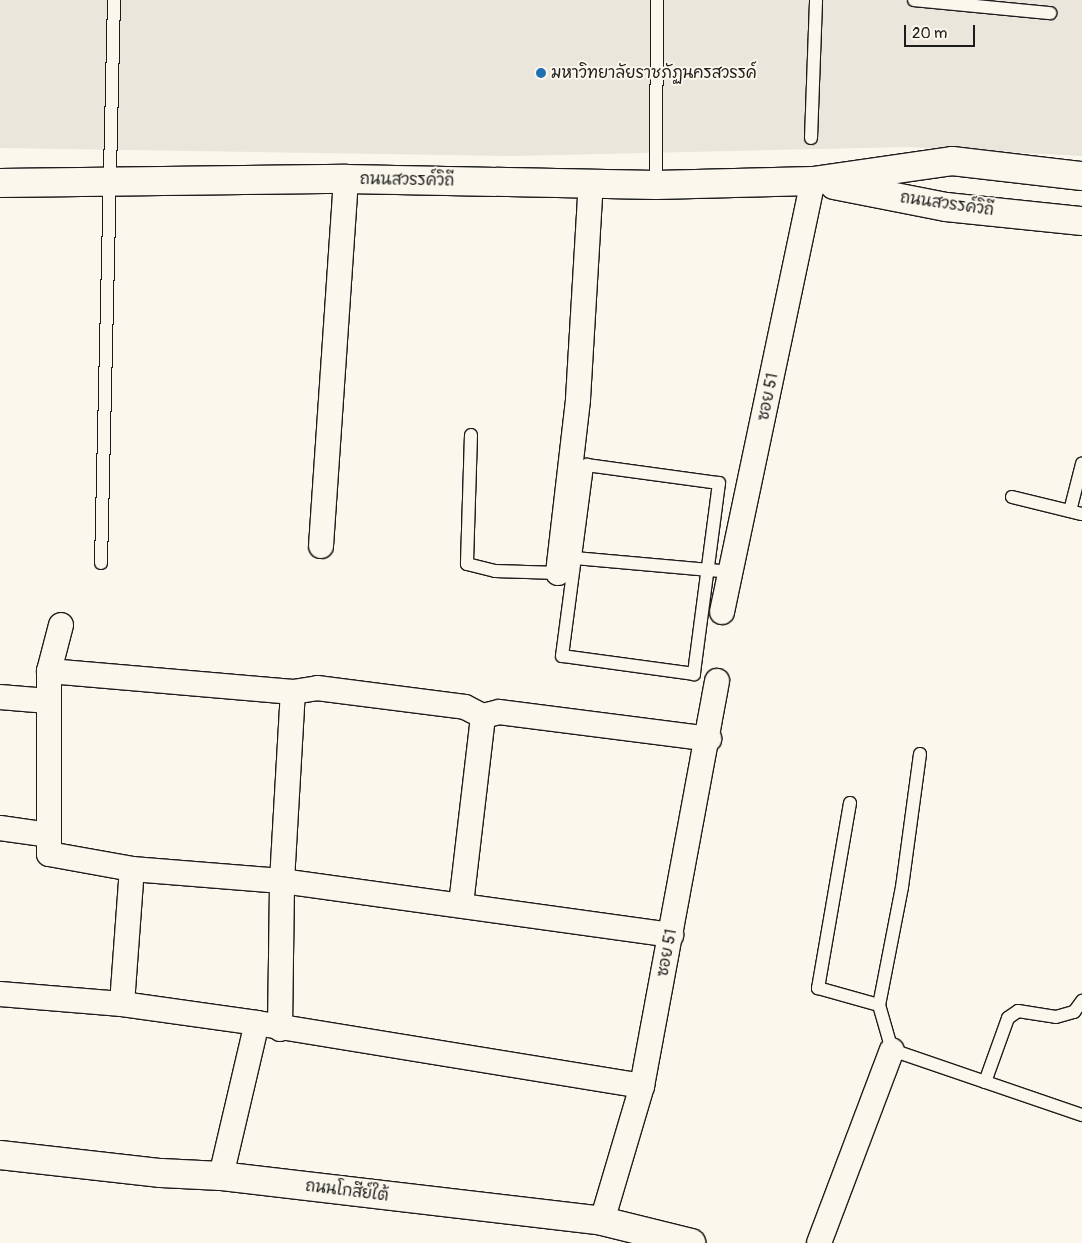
<!DOCTYPE html>
<meta charset="utf-8">
<style>
body{margin:0}
#map{position:relative;width:1082px;height:1243px;overflow:hidden;background:#fbf7ec;font-family:Pangolin,"Playpen Sans Thai",sans-serif}
div>[style]{position:absolute}
[style*='--x']{left:calc(var(--x)*1px);top:calc(var(--y)*1px);width:calc(var(--w)*1px);rotate:calc(var(--a)*1deg)}
.built>*{inset:0;background:#eae6dc}
.roads{filter:drop-shadow(1px 0 #1c1c1c) drop-shadow(-1px 0 #1c1c1c) drop-shadow(0 1px #1c1c1c) drop-shadow(0 -1px #1c1c1c)}
.lane>*{height:12px;margin:-6px;padding:0 6px;transform-origin:6px;border-radius:6px;background:#fbf7ec}
.street>*{height:24px;margin:-12px;padding:0 12px;transform-origin:12px;border-radius:12px;background:#fbf7ec}
.secondary>*{height:28px;margin:-14px;padding:0 14px;transform-origin:14px;border-radius:14px;background:#fbf7ec}
.dots>*{width:14px;height:14px;translate:-50% -50%;box-sizing:border-box;border:2px solid #fbf7ec;border-radius:50%}
span{translate:-50% -50%;white-space:nowrap;text-align:center;line-height:1.15;-webkit-text-stroke:4px #fbf7ec;paint-order:stroke}
.poi-label{font-size:16px;color:#1c1c1c}
.left{translate:0 -50%;text-align:left}
.street-label{font-size:16px;color:#1c1c1c}
.scale{position:absolute;left:904px;top:25px;width:71px;height:22px;box-sizing:border-box;border:2px solid #1c1c1c;border-top:0;padding-left:6px;font-size:15px;line-height:18px;white-space:nowrap;color:#1c1c1c;-webkit-text-stroke:4px #fbf7ec;paint-order:stroke}
</style>
<div id="map">
<div class="built">
<i style="clip-path:polygon(0 0,1082px 0,1082px 156px,907px 147px,515px 156px,0 148px)"></i>
</div>
<div class="roads">
<div class="lane">
<i style="--x:914;--y:0;--w:137;--a:5.5"></i>
<i style="--x:811;--y:138;--w:138;--a:-87.9"></i>
<i style="--x:656;--y:185;--w:185;--a:-89.7"></i>
<i style="--x:471;--y:435;--w:129;--a:91.8"></i>
<i style="--x:467;--y:564;--w:29;--a:14"></i>
<i style="--x:495;--y:571;--w:63;--a:1.8"></i>
<i style="--x:587;--y:465;--w:133;--a:7.8"></i>
<i style="--x:719;--y:483;--w:193;--a:97.5"></i>
<i style="--x:694;--y:674;--w:133;--a:-172.2"></i>
<i style="--x:562;--y:656;--w:193;--a:-82.5"></i>
<i style="--x:1012;--y:497;--w:72;--a:13.7"></i>
<i style="--x:1070;--y:511;--w:49;--a:-75.7"></i>
<i style="--x:575;--y:558;--w:157;--a:5.1"></i>
<i style="--x:101;--y:563;--w:563;--a:-88.68"></i>
<i style="--x:920;--y:754;--w:134;--a:97.7"></i>
<i style="--x:902;--y:887;--w:120;--a:101"></i>
<i style="--x:879;--y:1005;--w:47;--a:73.9"></i>
<i style="--x:892;--y:1050;--w:201;--a:18.9"></i>
<i style="--x:850;--y:803;--w:188;--a:99.8"></i>
<i style="--x:818;--y:988;--w:63;--a:15.6"></i>
<i style="--x:985;--y:1082;--w:68;--a:-70.2"></i>
<i style="--x:1008;--y:1018;--w:12;--a:-35"></i>
<i style="--x:1018;--y:1011;--w:38;--a:9"></i>
<i style="--x:1056;--y:1017;--w:19;--a:-16"></i>
<i style="--x:1074;--y:1012;--w:14;--a:-54"></i>
</div>
<div class="street">
<i style="--x:321;--y:546;--w:368;--a:-86.1"></i>
<i style="--x:558;--y:573;--w:175;--a:-83.4"></i>
<i style="--x:578;--y:399;--w:216;--a:-86.6"></i>
<i style="--x:722;--y:612;--w:441;--a:-78.1"></i>
<i style="--x:61;--y:625;--w:48;--a:104.6"></i>
<i style="--x:49;--y:671;--w:183;--a:90"></i>
<i style="--x:49;--y:854;--w:84;--a:10.2"></i>
<i style="--x:132;--y:869;--w:150;--a:4.6"></i>
<i style="--x:282;--y:881;--w:393;--a:7.9"></i>
<i style="--x:49;--y:671;--w:245;--a:4.9"></i>
<i style="--x:293;--y:692;--w:24;--a:-9"></i>
<i style="--x:317;--y:688;--w:149;--a:7.3"></i>
<i style="--x:465;--y:707;--w:20;--a:27"></i>
<i style="--x:483;--y:716;--w:16;--a:-14"></i>
<i style="--x:499;--y:712;--w:212;--a:7.3"></i>
<i style="--x:0;--y:697;--w:48;--a:4.8"></i>
<i style="--x:0;--y:828;--w:49;--a:8.1"></i>
<i style="--x:461;--y:904;--w:189;--a:-83.3"></i>
<i style="--x:0;--y:994;--w:122;--a:4.7"></i>
<i style="--x:122;--y:1004;--w:136;--a:8"></i>
<i style="--x:257;--y:1023;--w:390;--a:9.3"></i>
<i style="--x:122;--y:1004;--w:135;--a:-85.8"></i>
<i style="--x:280;--y:1029;--w:148;--a:-89.2"></i>
<i style="--x:282;--y:881;--w:189;--a:-86.7"></i>
<i style="--x:221;--y:1176;--w:157;--a:-76.8"></i>
<i style="--x:602;--y:1221;--w:141;--a:-73.5"></i>
<i style="--x:642;--y:1086;--w:412;--a:-79.5"></i>
<i style="--x:819;--y:1243;--w:206;--a:-69.3"></i>
</div>
<div class="secondary">
<i style="--x:0;--y:183;--w:346;--a:-0.7"></i>
<i style="--x:346;--y:179;--w:310;--a:1.1"></i>
<i style="--x:656;--y:185;--w:157;--a:-1.5"></i>
<i style="--x:813;--y:181;--w:140;--a:-8.2"></i>
<i style="--x:952;--y:161;--w:131;--a:6.6"></i>
<i style="--x:834;--y:185;--w:114;--a:11.1"></i>
<i style="--x:946;--y:207;--w:137;--a:5.9"></i>
<i style="--x:0;--y:1155;--w:162;--a:6.4"></i>
<i style="--x:161;--y:1173;--w:60;--a:2.9"></i>
<i style="--x:221;--y:1176;--w:384;--a:6.7"></i>
<i style="--x:602;--y:1221;--w:92;--a:13.9"></i>
</div>
</div>
<div class="dots">
<i style="left:541px;top:73px;background:#1f6fb2"></i>
</div>
<div class="poi-label">
<span class="left" style="left:551px;top:73px">มหาวิทยาลัยราชภัฏนครสวรรค์</span>
</div>
<div class="street-label">
<span style="left:407px;top:180px;rotate:1deg">ถนนสวรรค์วิถี</span>
<span style="left:947px;top:204px;rotate:8deg">ถนนสวรรค์วิถี</span>
<span style="left:768px;top:397px;rotate:-78deg">ซอย 51</span>
<span style="left:667px;top:953px;rotate:-79deg">ซอย 51</span>
<span style="left:347px;top:1191px;rotate:7deg">ถนนโกสีย์ใต้</span>
</div>
<div class="scale">20 m</div>
</div>
